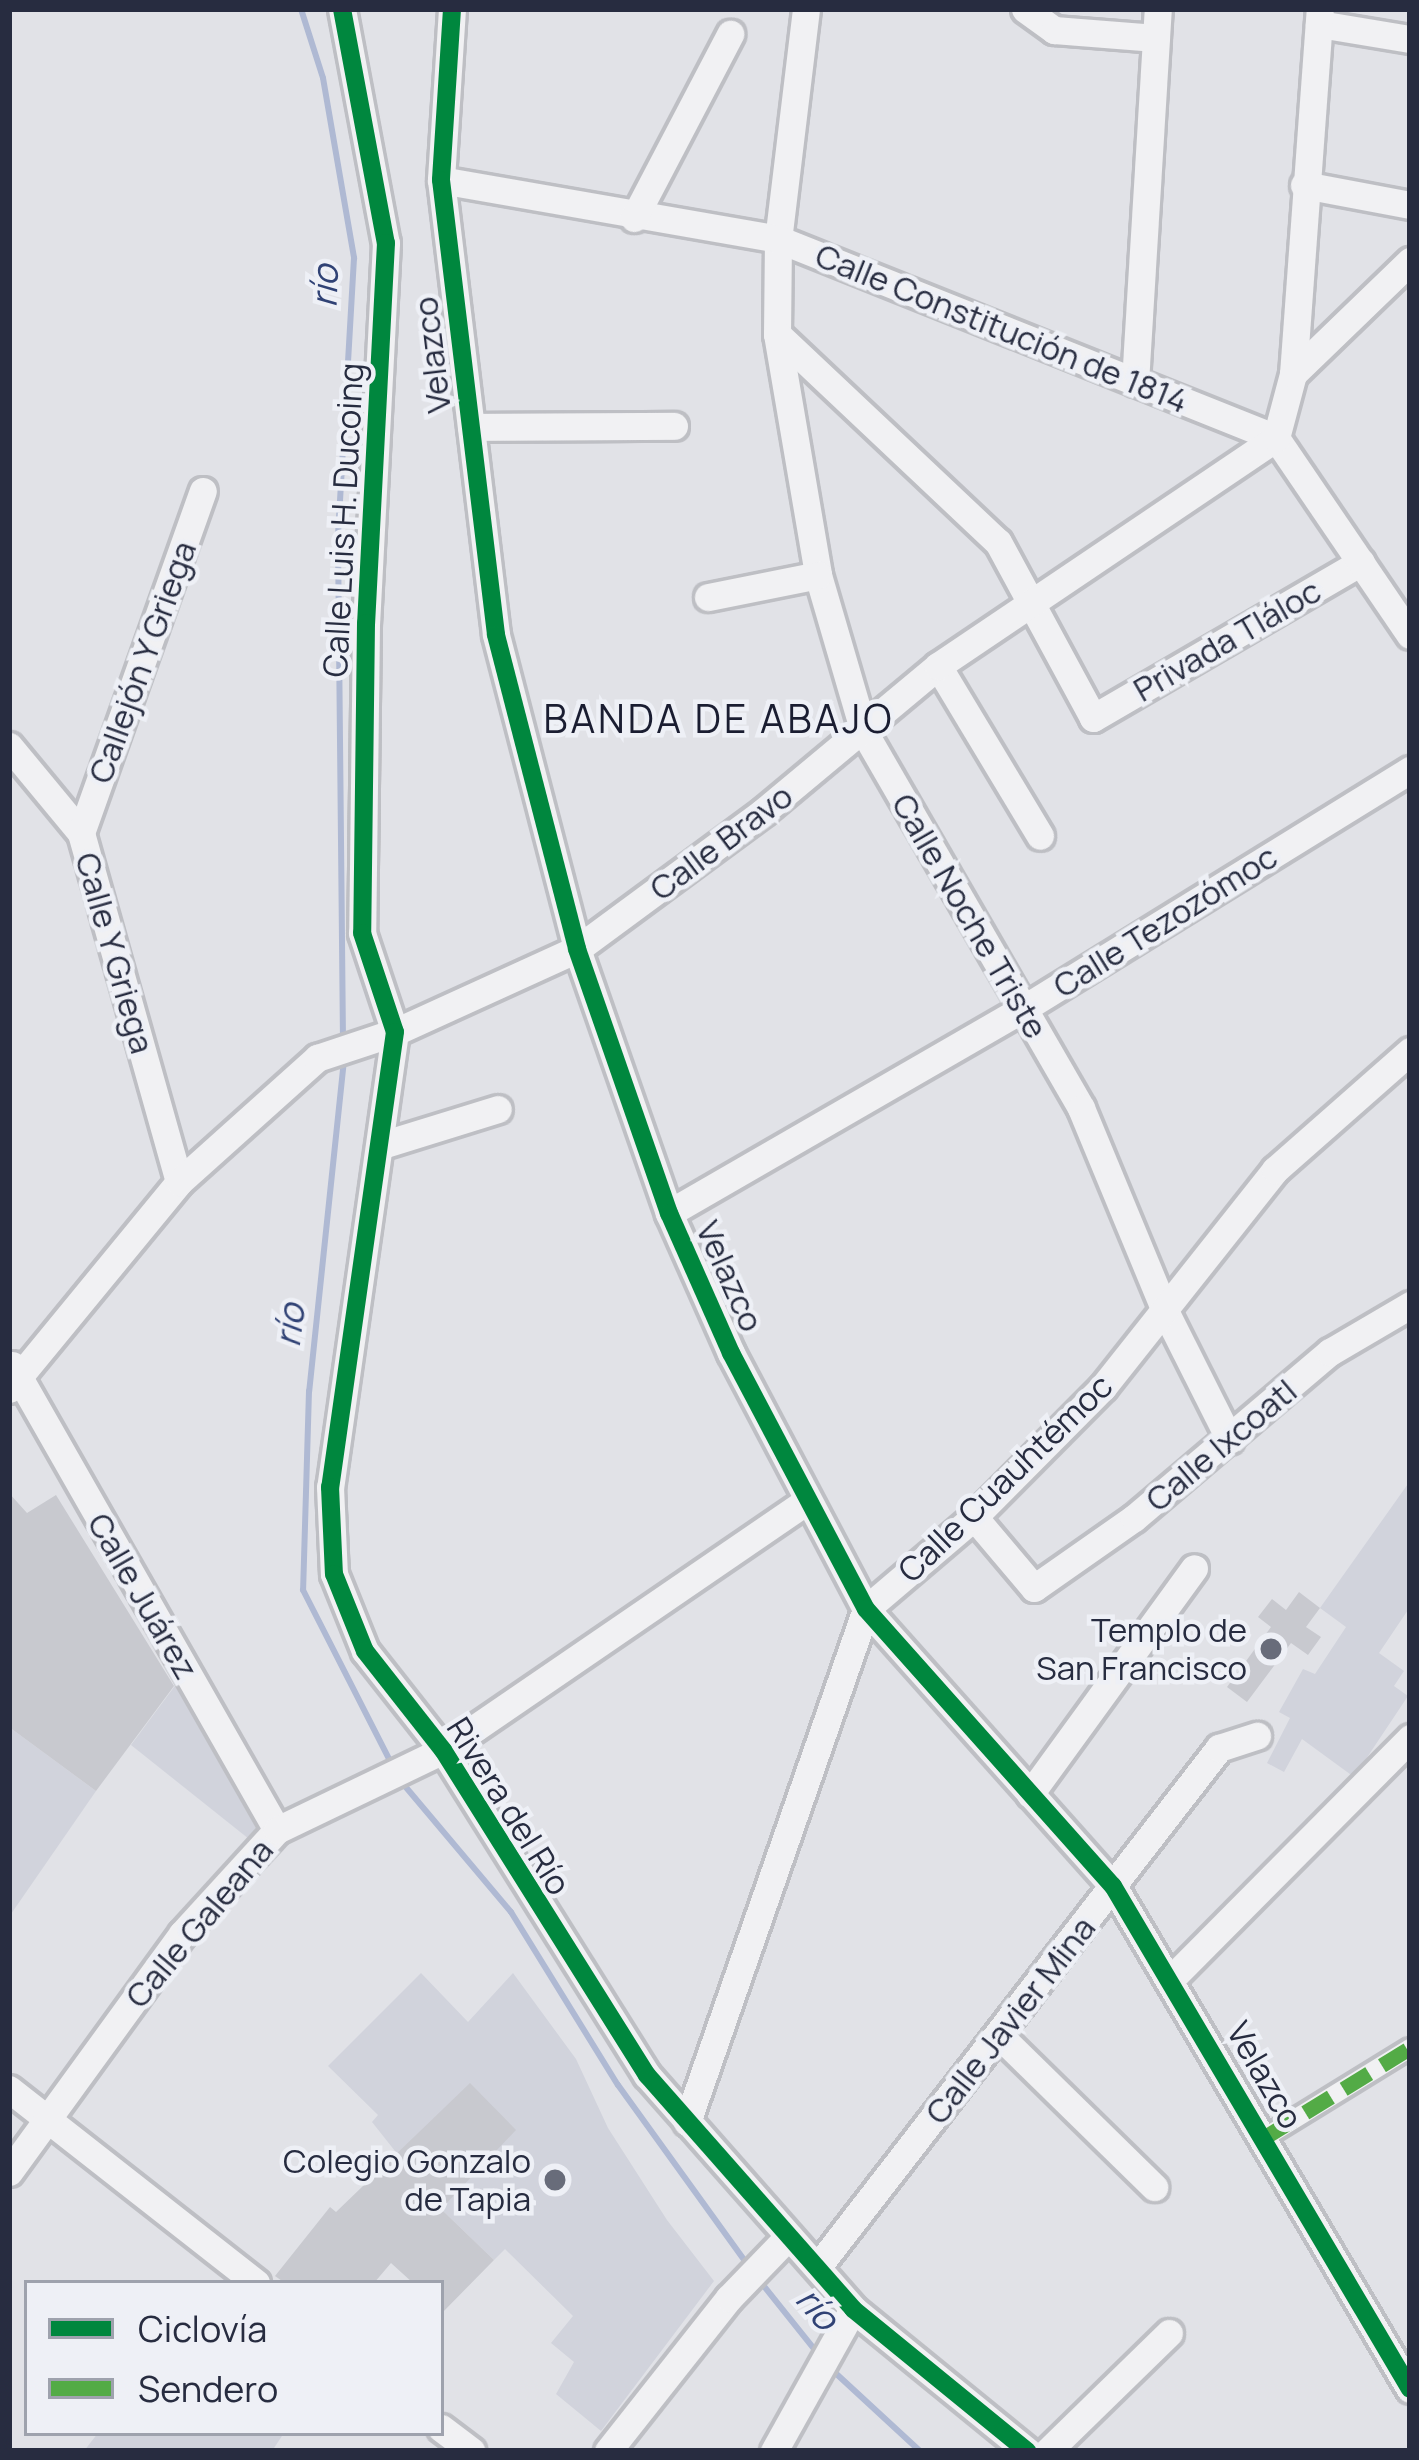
<!DOCTYPE html>
<meta charset="utf-8">
<style>
body{margin:0}
#map{position:relative;width:1419px;height:2460px;overflow:hidden;background:#e1e2e7;font-family:Manrope,sans-serif}
div>[style]{position:absolute}
[style*='--x']{left:calc(var(--x)*1px);top:calc(var(--y)*1px);width:calc(var(--w)*1px);rotate:calc(var(--a)*1deg)}
.built>*{inset:0;background:#d1d3dc}
.stream>*{height:6px;margin:-3px;padding:0 3px;transform-origin:3px;border-radius:3px;background:#afb9d3}
.building>*{inset:0;background:#c8c9cf}
.roads{filter:drop-shadow(3px 0 #bebfc4) drop-shadow(-3px 0 #bebfc4) drop-shadow(0 3px #bebfc4) drop-shadow(0 -3px #bebfc4)}
.pedestrian>*{height:18px;margin:-9px;padding:0 9px;transform-origin:9px;border-radius:9px;background:#f1f1f3}
.minor>*{height:27px;margin:-13.5px;padding:0 13.5px;transform-origin:13.5px;border-radius:13.5px;background:#f1f1f3}
.quiet>*{height:15px;margin-top:-7.5px;transform-origin:0;background:repeating-linear-gradient(90deg,#53ab46 0 30px,transparent 0 45px)}
.cycleway>*{height:18px;margin:-9px;padding:0 9px;transform-origin:9px;border-radius:9px;background:#00873e}
.dots>*{width:33px;height:33px;translate:-50% -50%;box-sizing:border-box;border:6px solid #eef0f6;border-radius:50%}
span{translate:-50% -50%;white-space:nowrap;text-align:center;line-height:1.15;-webkit-text-stroke:9px #eef0f6;paint-order:stroke}
.street-label{font-size:33px;color:#272c40}
.poi-label{font-size:33px;color:#272c40}
.right{translate:-100% -50%;text-align:right}
.water-label{font-size:36px;color:#304275;font-style:italic}
.quarter-label{font-size:39px;color:#1a1d31;letter-spacing:3px}
.frame{position:absolute;inset:0;border:12px solid #272c40;pointer-events:none}
.legend{position:absolute;left:24px;top:2280px;width:420px;height:156px;box-sizing:border-box;background:#eef0f6;border:3px solid #9ea2ad;margin:0;padding:15px 21px;list-style:none;font-size:36px;color:#272c40}
.legend li{display:flex;align-items:center;gap:24px;height:60px}
.legend b{width:60px;border:3px solid #9ea2ad}
</style>
<div id="map">
<div class="built">
<i style="clip-path:polygon(1410px 1481px,1410px 1607px,1379px 1653px,1404px 1671px,1394px 1686px,1408px 1696px,1354px 1777px,1302px 1739px,1284px 1772px,1267px 1763px,1290px 1718px,1279px 1712px,1303px 1669px,1315px 1674px,1346px 1627px,1320px 1608px)"></i>
<i style="clip-path:polygon(183px 1675px,267px 1821px,249px 1839px,131px 1745px)"></i>
<i style="clip-path:polygon(9px 1727px,96px 1791px,11px 1914px,9px 1913px)"></i>
<i style="clip-path:polygon(421px 1973px,468px 2022px,513px 1973px,576px 2059px,608px 2128px,667px 2220px,714px 2281px,601px 2431px,556px 2394px,574px 2362px,551px 2343px,573px 2316px,505px 2249px,494px 2260px,441px 2209px,372px 2122px,378px 2115px,328px 2066px)"></i>
<i style="clip-path:polygon(98px 2433px,284px 2433px,272px 2451px,84px 2451px)"></i>
</div>
<div class="stream">
<i style="--x:301;--y:9;--w:72;--a:72.3"></i>
<i style="--x:323;--y:78;--w:183;--a:80.2"></i>
<i style="--x:354;--y:258;--w:281;--a:93.3"></i>
<i style="--x:338;--y:539;--w:502;--a:89.43"></i>
<i style="--x:344;--y:1060;--w:333;--a:96"></i>
<i style="--x:309;--y:1391;--w:199;--a:91.7"></i>
<i style="--x:303;--y:1590;--w:199;--a:63"></i>
<i style="--x:399;--y:1779;--w:174;--a:49.9"></i>
<i style="--x:511;--y:1912;--w:203;--a:58.3"></i>
<i style="--x:618;--y:2085;--w:221;--a:54.2"></i>
<i style="--x:759;--y:2280;--w:95;--a:51.4"></i>
<i style="--x:830;--y:2368;--w:122;--a:42.7"></i>
</div>
<div class="building">
<i style="clip-path:polygon(9px 1493px,27px 1513px,56px 1495px,174px 1686px,96px 1791px,9px 1727px)"></i>
<i style="clip-path:polygon(1299px 1592px,1320px 1608px,1306px 1627px,1321px 1637px,1308px 1655px,1291px 1643px,1247px 1702px,1227px 1687px,1271px 1627px,1258px 1617px,1272px 1599px,1286px 1610px)"></i>
<i style="clip-path:polygon(470px 2083px,516px 2130px,441px 2209px,494px 2260px,441px 2314px,441px 2283px,413px 2283px,391px 2263px,374px 2283px,285px 2283px,275px 2276px,330px 2207px,336px 2212px)"></i>
</div>
<div class="roads">
<div class="pedestrian">
<i style="--x:1267;--y:2136;--w:168;--a:-31.6"></i>
</div>
<div class="minor">
<i style="--x:342;--y:9;--w:238;--a:79.4"></i>
<i style="--x:386;--y:243;--w:381;--a:93"></i>
<i style="--x:366;--y:623;--w:310;--a:90.7"></i>
<i style="--x:362;--y:933;--w:104;--a:71.6"></i>
<i style="--x:395;--y:1032;--w:460;--a:98.1"></i>
<i style="--x:330;--y:1487;--w:87;--a:87.4"></i>
<i style="--x:334;--y:1574;--w:83;--a:68.1"></i>
<i style="--x:365;--y:1651;--w:126;--a:51.8"></i>
<i style="--x:443;--y:1750;--w:384;--a:57.9"></i>
<i style="--x:647;--y:2075;--w:312;--a:48.6"></i>
<i style="--x:853;--y:2309;--w:225;--a:39.2"></i>
<i style="--x:452;--y:9;--w:171;--a:93.7"></i>
<i style="--x:441;--y:180;--w:458;--a:83.1"></i>
<i style="--x:496;--y:635;--w:324;--a:75.5"></i>
<i style="--x:577;--y:949;--w:280;--a:70.8"></i>
<i style="--x:669;--y:1213;--w:153;--a:66.1"></i>
<i style="--x:731;--y:1353;--w:289;--a:62.2"></i>
<i style="--x:866;--y:1609;--w:371;--a:48.3"></i>
<i style="--x:1113;--y:1886;--w:584;--a:59.44"></i>
<i style="--x:806;--y:9;--w:232;--a:96.9"></i>
<i style="--x:778;--y:239;--w:95;--a:90.6"></i>
<i style="--x:777;--y:334;--w:244;--a:80.3"></i>
<i style="--x:818;--y:575;--w:164;--a:73.7"></i>
<i style="--x:864;--y:732;--w:434;--a:60"></i>
<i style="--x:1081;--y:1108;--w:220;--a:67.5"></i>
<i style="--x:1165;--y:1311;--w:144;--a:63.3"></i>
<i style="--x:1025;--y:9;--w:36;--a:36"></i>
<i style="--x:1054;--y:30;--w:102;--a:4.5"></i>
<i style="--x:1319;--y:24;--w:92;--a:9.4"></i>
<i style="--x:441;--y:180;--w:342;--a:9.9"></i>
<i style="--x:778;--y:239;--w:536;--a:21.78"></i>
<i style="--x:1304;--y:185;--w:108;--a:10.7"></i>
<i style="--x:634;--y:218;--w:208;--a:-62.4"></i>
<i style="--x:777;--y:334;--w:303;--a:43.3"></i>
<i style="--x:998;--y:542;--w:200;--a:61.6"></i>
<i style="--x:1093;--y:718;--w:310;--a:-30.2"></i>
<i style="--x:1293;--y:374;--w:366;--a:-85.8"></i>
<i style="--x:1135;--y:382;--w:374;--a:-86.5"></i>
<i style="--x:471;--y:427;--w:203;--a:-0.3"></i>
<i style="--x:1276;--y:438;--w:238;--a:55.8"></i>
<i style="--x:708;--y:597;--w:112;--a:-11.3"></i>
<i style="--x:938;--y:666;--w:198;--a:59"></i>
<i style="--x:9;--y:746;--w:113;--a:50.4"></i>
<i style="--x:81;--y:833;--w:362;--a:74.3"></i>
<i style="--x:81;--y:833;--w:363;--a:-70.4"></i>
<i style="--x:385;--y:1144;--w:118;--a:-17.2"></i>
<i style="--x:669;--y:1213;--w:409;--a:-30"></i>
<i style="--x:1023;--y:1009;--w:455;--a:-31.7"></i>
<i style="--x:12;--y:1365;--w:535;--a:60.32"></i>
<i style="--x:9;--y:1389;--w:268;--a:-50.6"></i>
<i style="--x:179;--y:1182;--w:186;--a:-41.9"></i>
<i style="--x:317;--y:1058;--w:82;--a:-18.4"></i>
<i style="--x:395;--y:1032;--w:200;--a:-24.5"></i>
<i style="--x:577;--y:949;--w:232;--a:-36.4"></i>
<i style="--x:764;--y:811;--w:226;--a:-39.8"></i>
<i style="--x:938;--y:666;--w:408;--a:-34"></i>
<i style="--x:1276;--y:438;--w:66;--a:-75.1"></i>
<i style="--x:1293;--y:374;--w:163;--a:-44"></i>
<i style="--x:974;--y:1517;--w:93;--a:49.8"></i>
<i style="--x:1034;--y:1588;--w:122;--a:-35"></i>
<i style="--x:1134;--y:1518;--w:257;--a:-40.3"></i>
<i style="--x:1330;--y:1352;--w:93;--a:-30.4"></i>
<i style="--x:1030;--y:1794;--w:279;--a:-54"></i>
<i style="--x:1173;--y:1977;--w:337;--a:-45.2"></i>
<i style="--x:1000;--y:2036;--w:216;--a:44.4"></i>
<i style="--x:9;--y:2089;--w:314;--a:38.1"></i>
<i style="--x:687;--y:2122;--w:543;--a:-70.76"></i>
<i style="--x:866;--y:1609;--w:142;--a:-40.4"></i>
<i style="--x:974;--y:1517;--w:183;--a:-45.2"></i>
<i style="--x:1103;--y:1387;--w:277;--a:-51.6"></i>
<i style="--x:1275;--y:1170;--w:180;--a:-41.4"></i>
<i style="--x:9;--y:2172;--w:294;--a:-54"></i>
<i style="--x:182;--y:1934;--w:141;--a:-47.6"></i>
<i style="--x:277;--y:1830;--w:184;--a:-25.7"></i>
<i style="--x:443;--y:1750;--w:439;--a:-34.4"></i>
<i style="--x:819;--y:2265;--w:654;--a:-52.27"></i>
<i style="--x:1219;--y:1748;--w:40;--a:-18"></i>
<i style="--x:441;--y:2428;--w:38;--a:37"></i>
<i style="--x:608;--y:2451;--w:195;--a:-51.7"></i>
<i style="--x:729;--y:2298;--w:85;--a:-46"></i>
<i style="--x:774;--y:2451;--w:162;--a:-60.9"></i>
<i style="--x:1048;--y:2451;--w:169;--a:-44.3"></i>
</div>
</div>
<div class="quiet">
<i style="--x:1267;--y:2136;--w:168;--a:-31.6"></i>
</div>
<div class="cycleway">
<i style="--x:342;--y:9;--w:238;--a:79.4"></i>
<i style="--x:386;--y:243;--w:381;--a:93"></i>
<i style="--x:366;--y:623;--w:310;--a:90.7"></i>
<i style="--x:362;--y:933;--w:104;--a:71.6"></i>
<i style="--x:395;--y:1032;--w:460;--a:98.1"></i>
<i style="--x:330;--y:1487;--w:87;--a:87.4"></i>
<i style="--x:334;--y:1574;--w:83;--a:68.1"></i>
<i style="--x:365;--y:1651;--w:126;--a:51.8"></i>
<i style="--x:443;--y:1750;--w:384;--a:57.9"></i>
<i style="--x:647;--y:2075;--w:312;--a:48.6"></i>
<i style="--x:853;--y:2309;--w:225;--a:39.2"></i>
<i style="--x:452;--y:9;--w:171;--a:93.7"></i>
<i style="--x:441;--y:180;--w:458;--a:83.1"></i>
<i style="--x:496;--y:635;--w:324;--a:75.5"></i>
<i style="--x:577;--y:949;--w:280;--a:70.8"></i>
<i style="--x:669;--y:1213;--w:153;--a:66.1"></i>
<i style="--x:731;--y:1353;--w:289;--a:62.2"></i>
<i style="--x:866;--y:1609;--w:371;--a:48.3"></i>
<i style="--x:1113;--y:1886;--w:584;--a:59.44"></i>
</div>
<div class="dots">
<i style="left:1271px;top:1649px;background:#686c7a"></i>
<i style="left:555px;top:2180px;background:#686c7a"></i>
</div>
<div class="street-label">
<span style="left:1002px;top:328px;rotate:22deg">Calle Constitución de 1814</span>
<span style="left:432px;top:355px;rotate:-97deg">Velazco</span>
<span style="left:343px;top:520px;rotate:-87deg">Calle Luis H. Ducoing</span>
<span style="left:1227px;top:640px;rotate:-30deg">Privada Tláloc</span>
<span style="left:142px;top:662px;rotate:-70deg">Callejón Y Griega</span>
<span style="left:721px;top:842px;rotate:-37deg">Calle Bravo</span>
<span style="left:970px;top:916px;rotate:60deg">Calle Noche Triste</span>
<span style="left:1165px;top:921px;rotate:-32deg">Calle Tezozómoc</span>
<span style="left:115px;top:953px;rotate:74deg">Calle Y Griega</span>
<span style="left:730px;top:1276px;rotate:66deg">Velazco</span>
<span style="left:1221px;top:1445px;rotate:-40deg">Calle Ixcoatl</span>
<span style="left:1005px;top:1478px;rotate:-44deg">Calle Cuauhtémoc</span>
<span style="left:143px;top:1596px;rotate:60deg">Calle Juárez</span>
<span style="left:509px;top:1806px;rotate:58deg">Rivera del Río</span>
<span style="left:199px;top:1923px;rotate:-50deg">Calle Galeana</span>
<span style="left:1010px;top:2020px;rotate:-52deg">Calle Javier Mina</span>
<span style="left:1265px;top:2075px;rotate:60deg">Velazco</span>
</div>
<div class="poi-label">
<span class="right" style="left:1247px;top:1649px">Templo de<br>San Francisco</span>
<span class="right" style="left:531px;top:2180px">Colegio Gonzalo<br>de Tapia</span>
</div>
<div class="water-label">
<span style="left:324px;top:286px;rotate:-88deg">río</span>
<span style="left:289px;top:1325px;rotate:-83deg">río</span>
<span style="left:818px;top:2308px;rotate:49deg">río</span>
</div>
<div class="quarter-label">
<span style="left:719px;top:718px">BANDA DE ABAJO</span>
</div>
<div class="frame"></div>
<ul class="legend">
<li><b style="height:15px;background:#00873e"></b>Ciclovía</li>
<li><b style="height:15px;background:#53ab46"></b>Sendero</li>
</ul>
</div>
